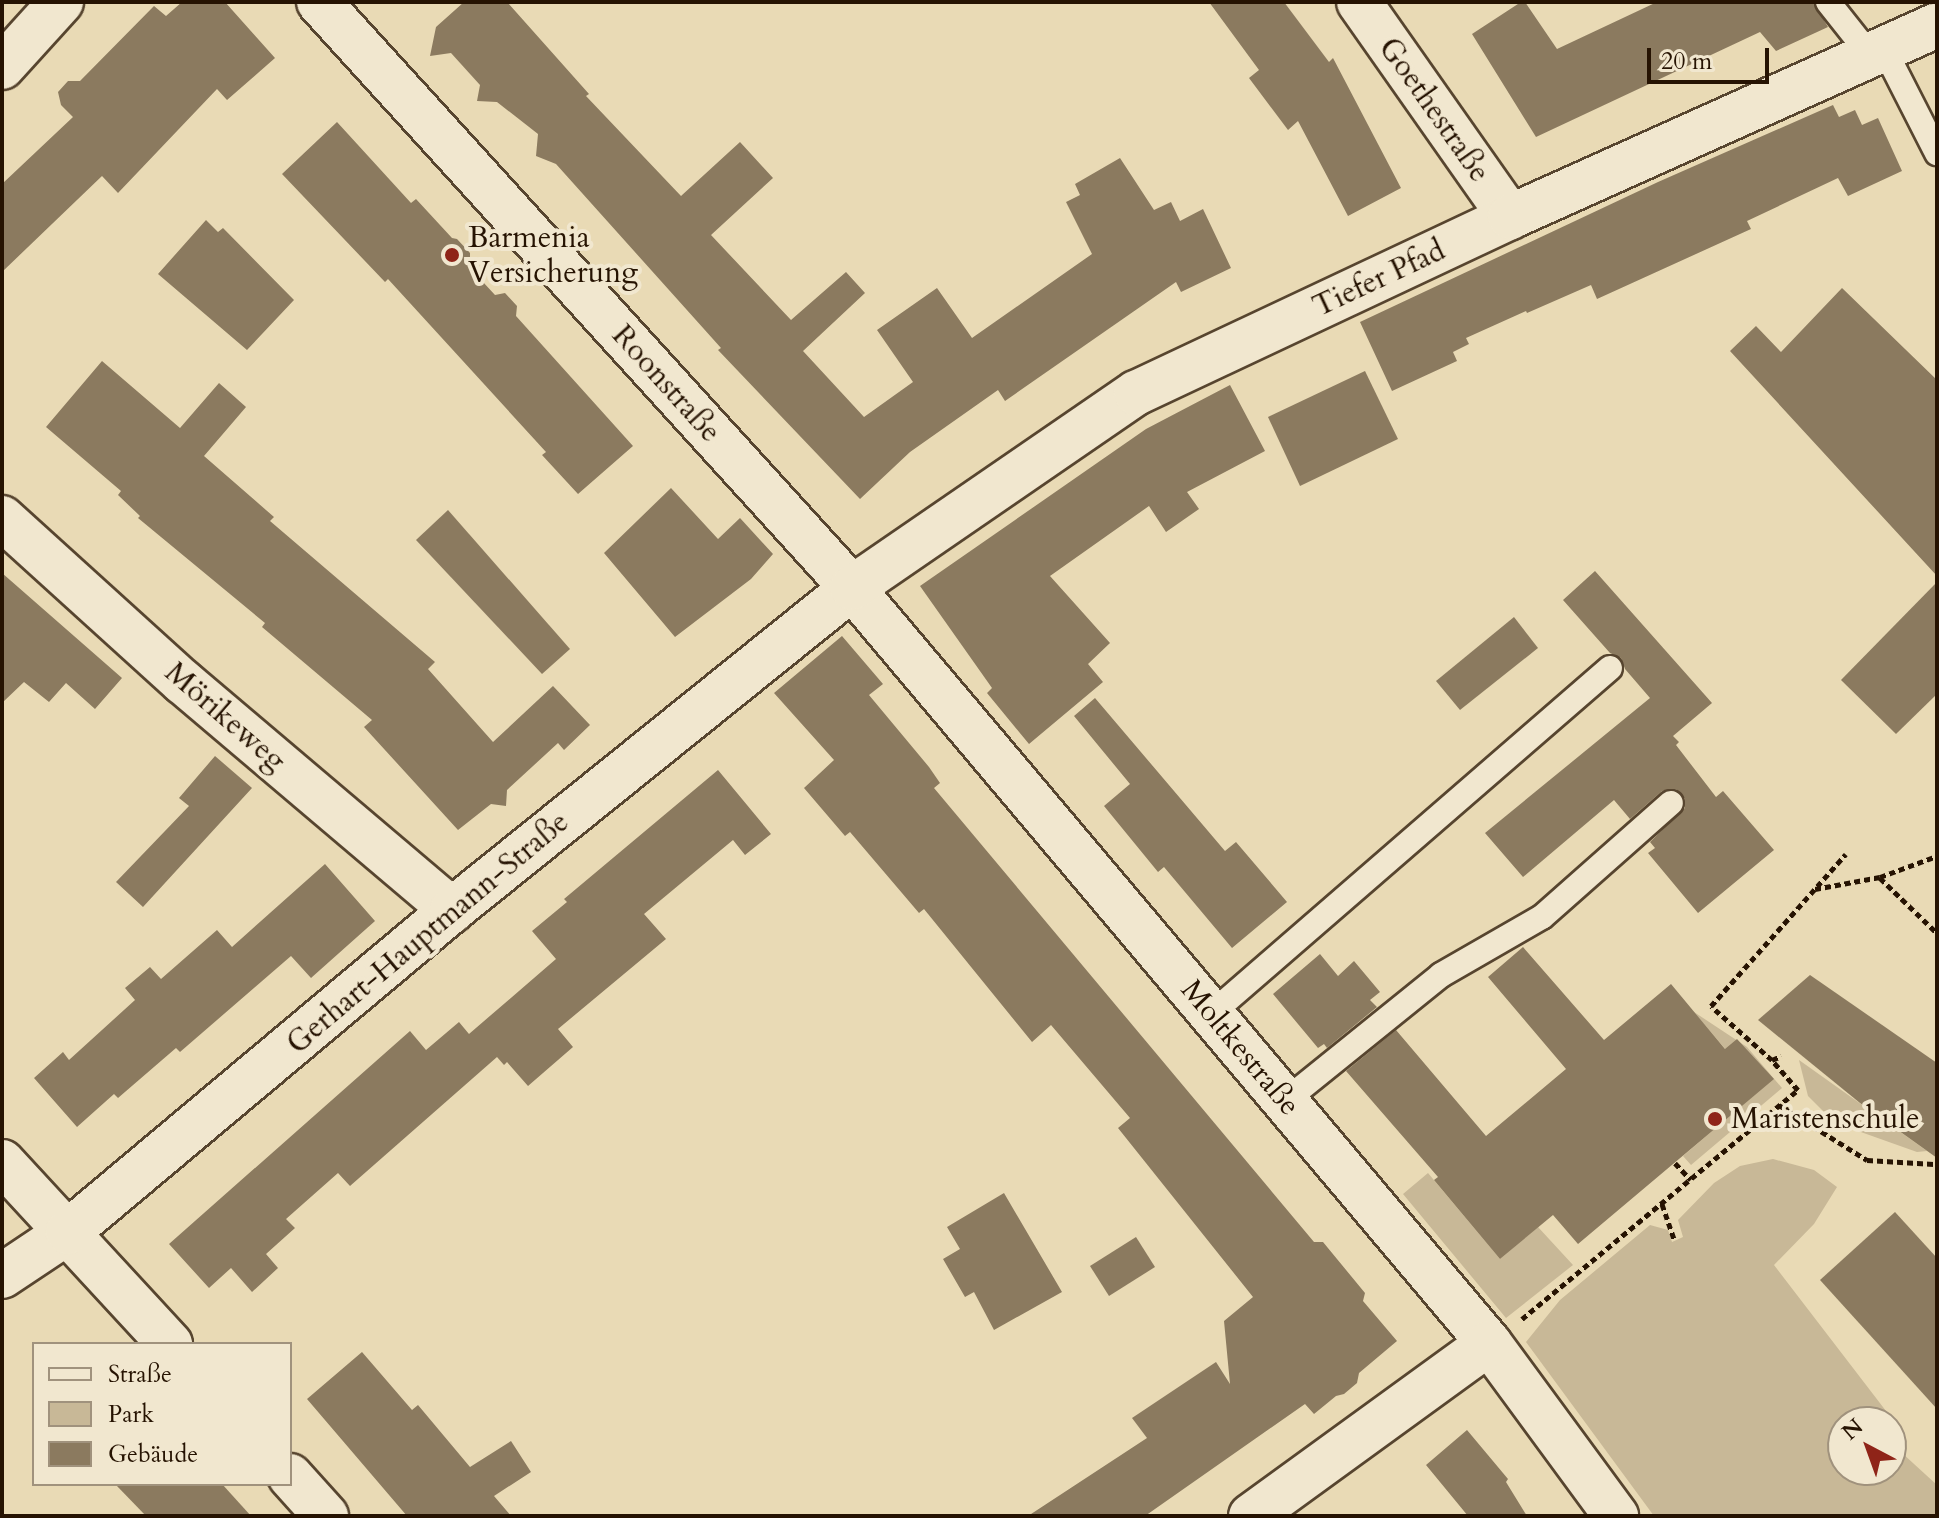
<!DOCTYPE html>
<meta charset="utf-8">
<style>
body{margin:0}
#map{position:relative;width:1939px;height:1518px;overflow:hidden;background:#e9dab5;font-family:Cardo,serif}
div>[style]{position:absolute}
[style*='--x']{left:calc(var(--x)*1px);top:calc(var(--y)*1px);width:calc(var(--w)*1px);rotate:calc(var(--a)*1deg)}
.green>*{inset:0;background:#c8b897}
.building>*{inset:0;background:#8b7a5f}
.path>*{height:5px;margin-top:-2.5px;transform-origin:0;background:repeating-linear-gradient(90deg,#261302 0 6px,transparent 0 10px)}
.roads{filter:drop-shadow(2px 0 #57452f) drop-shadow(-2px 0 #57452f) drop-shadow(0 2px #57452f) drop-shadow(0 -2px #57452f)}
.service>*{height:24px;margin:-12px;padding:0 12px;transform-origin:12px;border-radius:12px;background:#f1e7cf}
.minor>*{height:44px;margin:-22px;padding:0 22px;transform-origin:22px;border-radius:22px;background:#f1e7cf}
.dots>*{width:22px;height:22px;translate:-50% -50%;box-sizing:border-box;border:4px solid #f1e7cf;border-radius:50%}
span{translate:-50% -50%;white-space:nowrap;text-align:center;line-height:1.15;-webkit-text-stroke:8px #f1e7cf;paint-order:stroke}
.street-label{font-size:30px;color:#261302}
.poi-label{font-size:30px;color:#261302}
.left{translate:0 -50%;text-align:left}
.frame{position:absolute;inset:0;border:4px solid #261302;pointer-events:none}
.legend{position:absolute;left:32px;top:1342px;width:260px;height:144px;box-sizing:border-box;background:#f1e7cf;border:2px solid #a0927d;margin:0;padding:10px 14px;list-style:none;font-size:24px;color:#261302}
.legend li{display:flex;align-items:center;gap:16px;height:40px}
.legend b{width:40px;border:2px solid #a0927d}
.north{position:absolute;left:1827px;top:1406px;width:80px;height:80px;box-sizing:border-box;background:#f1e7cf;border:2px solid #a0927d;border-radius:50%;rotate:319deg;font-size:22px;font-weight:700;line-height:32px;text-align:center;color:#261302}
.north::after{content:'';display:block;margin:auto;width:28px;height:36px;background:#8f2418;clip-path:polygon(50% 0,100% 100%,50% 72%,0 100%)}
.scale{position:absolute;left:1647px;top:48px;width:122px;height:36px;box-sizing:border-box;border:4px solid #261302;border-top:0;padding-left:10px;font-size:24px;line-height:28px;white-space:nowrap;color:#261302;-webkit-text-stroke:6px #f1e7cf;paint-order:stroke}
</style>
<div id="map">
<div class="green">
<i style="clip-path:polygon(1694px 1012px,1747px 1047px,1782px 1088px,1691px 1165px,1683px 1156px,1760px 1090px)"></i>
<i style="clip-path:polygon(1799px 1060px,1927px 1151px,1917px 1152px,1858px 1131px,1824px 1112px,1808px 1096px)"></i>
<i style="clip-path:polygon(1773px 1159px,1814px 1170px,1837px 1187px,1814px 1224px,1774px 1265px,1886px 1411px,1890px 1422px,1843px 1422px,1843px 1470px,1891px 1470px,1891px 1423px,1902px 1453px,1937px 1485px,1937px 1516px,1654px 1516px,1526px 1342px,1560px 1300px,1650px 1225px,1668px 1230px,1672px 1242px,1683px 1237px,1678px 1220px,1714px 1183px,1740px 1166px)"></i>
<i style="clip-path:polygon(1428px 1173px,1500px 1259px,1538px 1227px,1573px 1265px,1506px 1318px,1403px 1194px)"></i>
</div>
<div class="building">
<i style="clip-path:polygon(182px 2px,225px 2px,275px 58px,227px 100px,217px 89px,118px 193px,102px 176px,2px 272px,2px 184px,73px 117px,61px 105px,58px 92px,68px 81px,80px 81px,154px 6px,166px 16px)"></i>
<i style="clip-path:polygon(464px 2px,507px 2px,589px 94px,586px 96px,681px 196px,740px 142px,773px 178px,711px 235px,791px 320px,846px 272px,865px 293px,803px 351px,864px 417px,913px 382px,877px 330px,937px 288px,972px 338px,1092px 254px,1066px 202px,1080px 195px,1075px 184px,1120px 158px,1154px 210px,1171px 202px,1180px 221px,1203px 209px,1231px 268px,1181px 292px,1176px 282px,1005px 401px,998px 390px,910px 452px,860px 499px,718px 350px,721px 348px,556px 164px,536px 156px,538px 134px,497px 102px,477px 101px,480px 85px,451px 53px,430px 56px,436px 27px)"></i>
<i style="clip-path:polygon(1209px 2px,1284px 2px,1329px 62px,1333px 58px,1401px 188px,1348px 216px,1298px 121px,1288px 130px,1249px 78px,1259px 70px)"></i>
<i style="clip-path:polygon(1521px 2px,1525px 2px,1557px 49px,1657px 2px,1813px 2px,1828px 27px,1776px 51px,1760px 32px,1536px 137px,1472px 34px)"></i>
<i style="clip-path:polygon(1833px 105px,1839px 117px,1855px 110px,1862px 125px,1878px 118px,1902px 171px,1848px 196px,1838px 178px,1747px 221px,1751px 229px,1597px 299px,1591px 285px,1527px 313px,1526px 311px,1466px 338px,1469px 344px,1453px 352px,1457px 361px,1392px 391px,1360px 322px,1658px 182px)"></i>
<i style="clip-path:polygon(337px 122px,411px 203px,416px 199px,452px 238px,457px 239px,470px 253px,470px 268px,495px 295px,505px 293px,517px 306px,516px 316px,633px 446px,578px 494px,542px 455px,546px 452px,388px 279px,385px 282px,282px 174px)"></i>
<i style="clip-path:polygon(206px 220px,218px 232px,223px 228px,294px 300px,247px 350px,158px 274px)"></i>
<i style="clip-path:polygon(1842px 288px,1937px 380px,1937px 576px,1730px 351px,1756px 326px,1781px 352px)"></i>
<i style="clip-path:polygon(102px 361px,180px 428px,219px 383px,246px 407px,204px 456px,274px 517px,270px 521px,435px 662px,428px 669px,493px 742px,553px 686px,590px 725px,564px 750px,558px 743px,507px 790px,506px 806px,491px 804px,458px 830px,364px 727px,372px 720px,262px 627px,265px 623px,138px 518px,140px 516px,118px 495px,121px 491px,46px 427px)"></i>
<i style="clip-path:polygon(1365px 371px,1398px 439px,1300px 486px,1268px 417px)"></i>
<i style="clip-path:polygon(1230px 385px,1265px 451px,1187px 492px,1199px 509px,1166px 532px,1149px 506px,1050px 576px,1110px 643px,1088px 664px,1103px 682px,1029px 744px,987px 693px,992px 688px,920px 586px,1146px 429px)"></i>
<i style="clip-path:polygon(671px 488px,718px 539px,740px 518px,773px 554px,751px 579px,675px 637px,604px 553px)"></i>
<i style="clip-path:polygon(448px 510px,570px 649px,542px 674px,416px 540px)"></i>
<i style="clip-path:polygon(1595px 571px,1712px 703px,1673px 736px,1679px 742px,1676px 745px,1716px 797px,1723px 791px,1774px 850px,1698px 913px,1648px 853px,1655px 848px,1650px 842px,1685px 808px,1685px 799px,1676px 789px,1662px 791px,1630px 819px,1614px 800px,1523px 877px,1485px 833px,1650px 698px,1625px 669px,1621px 658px,1610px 653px,1563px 600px)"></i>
<i style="clip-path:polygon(2px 573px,122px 678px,95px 709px,66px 683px,49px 702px,24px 682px,2px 703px)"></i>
<i style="clip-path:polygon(1937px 582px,1937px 694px,1896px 734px,1841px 680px)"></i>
<i style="clip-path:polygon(1514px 617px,1538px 648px,1460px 710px,1436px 681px)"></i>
<i style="clip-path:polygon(842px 636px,883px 684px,869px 695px,929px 767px,940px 783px,934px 788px,1314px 1242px,1323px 1242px,1365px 1293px,1363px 1301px,1397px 1341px,1359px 1373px,1357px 1383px,1344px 1394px,1336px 1396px,1314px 1414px,1305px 1404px,1145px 1516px,1028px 1516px,1147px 1438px,1132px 1418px,1216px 1362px,1230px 1384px,1224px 1321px,1253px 1297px,1118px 1128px,1130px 1118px,1051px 1025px,1032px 1042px,924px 909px,919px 913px,850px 832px,845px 836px,804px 788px,834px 760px,774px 693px)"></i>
<i style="clip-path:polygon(1095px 698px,1225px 851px,1236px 842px,1287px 902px,1232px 948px,1164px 867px,1158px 872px,1104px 806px,1130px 784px,1074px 716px)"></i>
<i style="clip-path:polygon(215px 756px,252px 788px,143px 907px,116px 882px,189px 806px,179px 798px)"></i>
<i style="clip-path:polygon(718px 770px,771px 834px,745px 855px,733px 840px,644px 914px,666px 939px,558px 1029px,573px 1047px,528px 1086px,507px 1062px,504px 1065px,497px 1057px,350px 1186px,338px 1173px,286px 1219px,295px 1228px,266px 1254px,278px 1268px,252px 1292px,231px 1268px,209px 1288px,169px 1244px,410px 1031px,426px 1050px,459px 1022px,469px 1034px,556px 959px,532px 931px,567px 902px,564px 899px)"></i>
<i style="clip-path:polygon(325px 864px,375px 921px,311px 978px,291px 956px,180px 1052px,176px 1048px,118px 1098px,114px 1094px,77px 1127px,34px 1078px,63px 1052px,69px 1060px,135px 1000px,125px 988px,150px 967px,161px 979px,217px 930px,232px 947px)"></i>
<i style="clip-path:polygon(1523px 947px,1604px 1040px,1671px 984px,1725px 1049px,1737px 1039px,1774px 1079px,1578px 1244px,1553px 1215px,1500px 1259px,1434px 1180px,1438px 1177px,1346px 1071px,1396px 1030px,1486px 1136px,1566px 1069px,1488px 977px)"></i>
<i style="clip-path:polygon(1320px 954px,1338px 976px,1354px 961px,1380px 992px,1370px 1000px,1377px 1007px,1327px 1048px,1324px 1044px,1318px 1048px,1273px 994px)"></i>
<i style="clip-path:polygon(1810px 975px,1937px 1063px,1937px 1158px,1860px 1103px,1758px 1020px)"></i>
<i style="clip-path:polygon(1004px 1193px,1062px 1292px,994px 1330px,974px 1292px,965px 1297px,943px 1259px,960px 1249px,947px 1227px)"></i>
<i style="clip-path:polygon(1895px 1212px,1937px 1258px,1937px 1409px,1820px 1280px)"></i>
<i style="clip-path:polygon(1136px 1237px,1155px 1267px,1109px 1296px,1090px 1266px)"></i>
<i style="clip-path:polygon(362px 1352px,412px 1410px,418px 1405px,470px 1467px,511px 1441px,531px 1472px,494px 1496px,511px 1516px,407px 1516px,307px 1399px)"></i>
<i style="clip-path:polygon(1467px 1430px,1508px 1479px,1506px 1482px,1527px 1516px,1468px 1516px,1426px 1465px)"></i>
<i style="clip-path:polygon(115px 1484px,222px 1484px,251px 1516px,146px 1516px)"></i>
</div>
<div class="path">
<i style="--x:1880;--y:878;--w:79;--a:44"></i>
<i style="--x:1815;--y:889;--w:66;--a:-10.5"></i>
<i style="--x:1880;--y:877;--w:61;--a:-20.2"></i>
<i style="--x:1772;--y:1060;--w:81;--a:-138.5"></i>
<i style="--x:1711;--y:1006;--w:203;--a:-48.4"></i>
<i style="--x:1779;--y:1105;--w:104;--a:32"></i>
<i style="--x:1867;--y:1160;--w:67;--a:3.4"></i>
<i style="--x:1675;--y:1163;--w:23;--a:47"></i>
<i style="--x:1662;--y:1204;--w:39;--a:71"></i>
<i style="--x:1522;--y:1319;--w:359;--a:-39.7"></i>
<i style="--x:1798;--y:1090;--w:40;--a:-131"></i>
<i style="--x:1772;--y:1060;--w:10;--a:-24"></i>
</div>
<div class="roads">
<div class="service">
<i style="--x:1828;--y:2;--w:68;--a:51.6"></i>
<i style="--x:1884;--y:49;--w:117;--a:63"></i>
<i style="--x:1211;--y:1014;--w:528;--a:-40.93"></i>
<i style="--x:1285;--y:1101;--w:201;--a:-38.9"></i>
<i style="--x:1441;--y:975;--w:116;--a:-29.9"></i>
<i style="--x:1542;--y:917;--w:172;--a:-41.5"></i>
</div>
<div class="minor">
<i style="--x:319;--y:2;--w:792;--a:47.71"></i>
<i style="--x:852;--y:588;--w:988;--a:49.85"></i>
<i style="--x:1489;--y:1343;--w:215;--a:53.7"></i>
<i style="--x:1359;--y:2;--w:263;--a:54.9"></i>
<i style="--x:2;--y:67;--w:88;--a:-47.8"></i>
<i style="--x:2;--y:518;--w:244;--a:42.2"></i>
<i style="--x:183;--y:682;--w:353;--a:40.3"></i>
<i style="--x:2;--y:1162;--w:248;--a:47.3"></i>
<i style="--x:2;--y:1276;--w:79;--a:-33.7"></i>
<i style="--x:68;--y:1232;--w:501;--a:-39.98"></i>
<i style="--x:452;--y:910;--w:514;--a:-38.83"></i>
<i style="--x:852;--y:588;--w:345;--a:-34.5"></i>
<i style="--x:1136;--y:393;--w:413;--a:-25.2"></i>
<i style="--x:1510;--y:217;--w:468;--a:-24.2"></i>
<i style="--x:290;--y:1476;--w:54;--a:48"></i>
<i style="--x:1251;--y:1516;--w:294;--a:-36"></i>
</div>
</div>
<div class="dots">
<i style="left:452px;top:255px;background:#8f2418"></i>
<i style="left:1715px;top:1119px;background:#8f2418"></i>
</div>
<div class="street-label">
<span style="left:1434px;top:110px;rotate:55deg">Goethestraße</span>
<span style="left:1379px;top:279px;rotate:-25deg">Tiefer Pfad</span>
<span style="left:666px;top:384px;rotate:48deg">Roonstraße</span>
<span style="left:225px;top:717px;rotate:41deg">Mörikeweg</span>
<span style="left:428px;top:933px;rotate:-40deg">Gerhart-Hauptmann-Straße</span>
<span style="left:1240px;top:1048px;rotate:50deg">Moltkestraße</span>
</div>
<div class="poi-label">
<span class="left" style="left:468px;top:255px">Barmenia<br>Versicherung</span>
<span class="left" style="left:1731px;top:1119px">Maristenschule</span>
</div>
<div class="frame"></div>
<ul class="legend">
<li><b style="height:10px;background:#f1e7cf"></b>Straße</li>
<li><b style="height:22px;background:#c8b897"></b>Park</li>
<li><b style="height:22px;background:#8b7a5f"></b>Gebäude</li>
</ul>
<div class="north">N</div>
<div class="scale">20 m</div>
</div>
